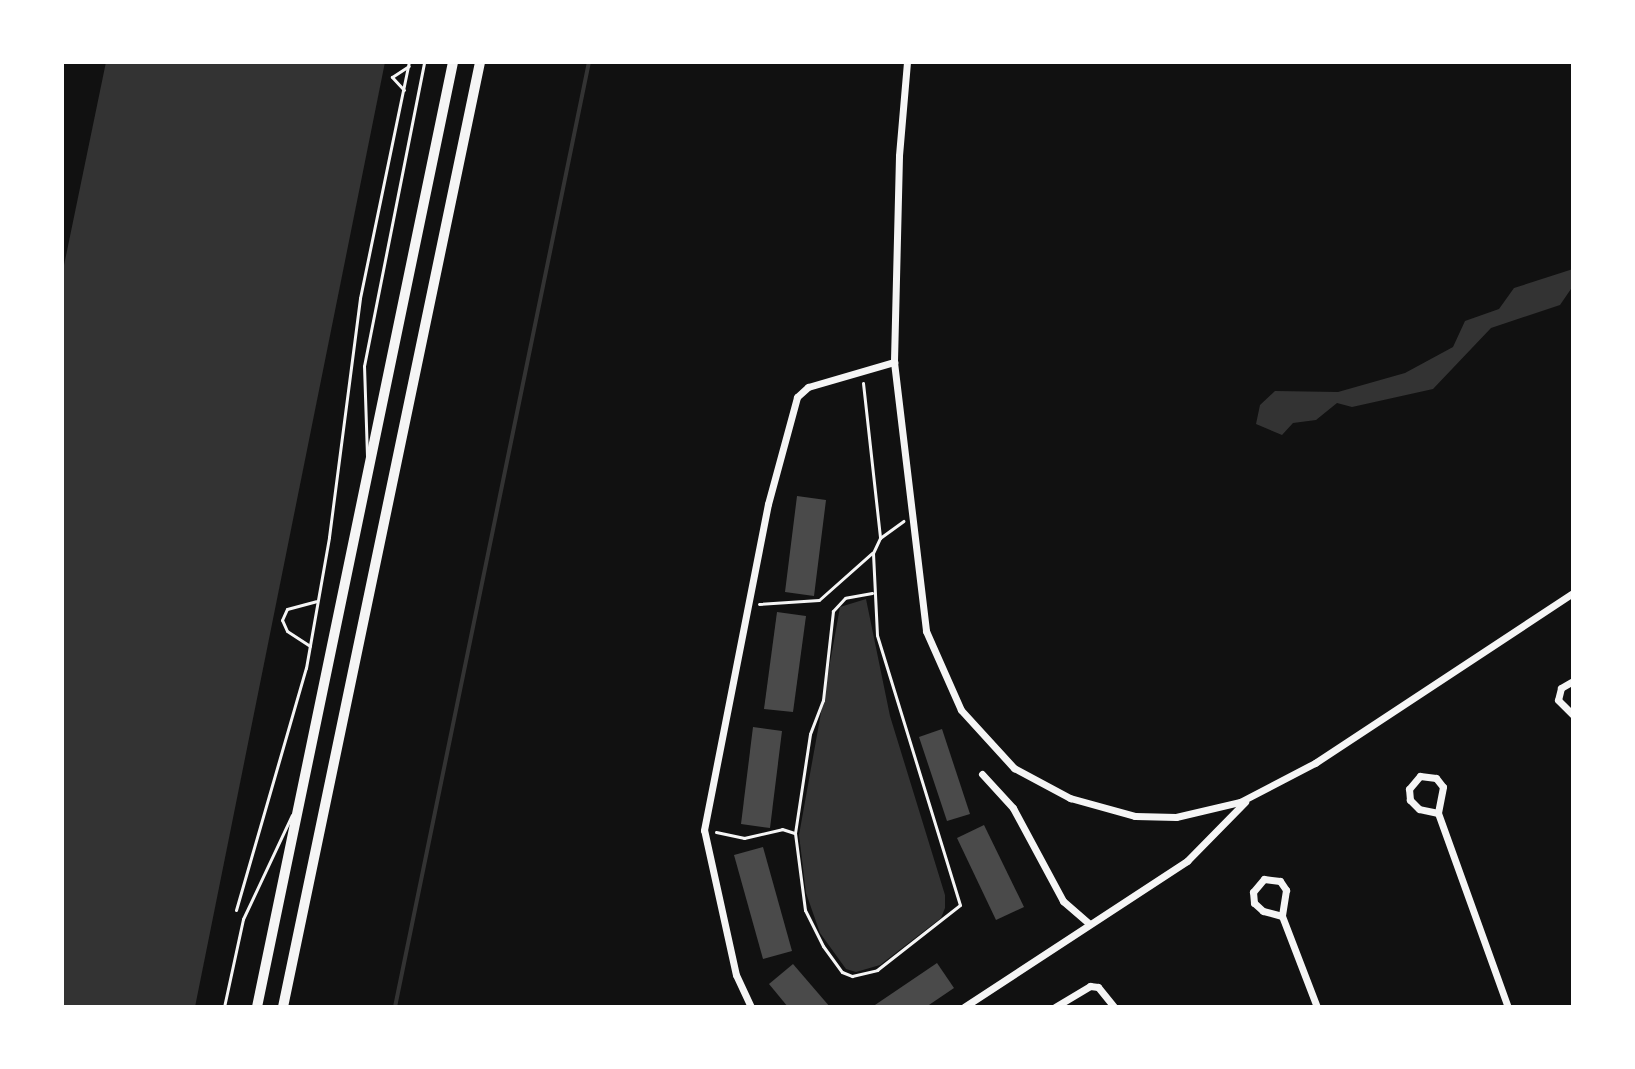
<!DOCTYPE html>
<style>
body{margin:0}
#map{position:relative;width:1635px;height:1069px;overflow:hidden;background:#111;font-family:Inter,sans-serif}
div>[style]{position:absolute}
[style*='--x']{left:calc(var(--x)*1px);top:calc(var(--y)*1px);width:calc(var(--w)*1px);rotate:calc(var(--a)*1deg)}
.water>*{inset:0;background:#333}
.stream>*{height:4px;margin:-2px;padding:0 2px;transform-origin:2px;border-radius:2px;background:#333}
.building>*{inset:0;background:#4a4a4a}
.path>*{height:3px;margin:-1.5px;padding:0 1.5px;transform-origin:1.5px;border-radius:1.5px;background:#f5f5f5}
.service>*{height:3px;margin:-1.5px;padding:0 1.5px;transform-origin:1.5px;border-radius:1.5px;background:#f5f5f5}
.minor>*{height:7px;margin:-3.5px;padding:0 3.5px;transform-origin:3.5px;border-radius:3.5px;background:#f5f5f5}
.secondary>*{height:10px;margin:-5px;padding:0 5px;transform-origin:5px;border-radius:5px;background:#f5f5f5}
span{translate:-50% -50%;white-space:nowrap;text-align:center;line-height:1.15;-webkit-text-stroke:7px #fff;paint-order:stroke}
.frame{position:absolute;inset:0;border:64px solid #fff;pointer-events:none}
</style>
<div id="map">
<div class="water">
<i style="clip-path:polygon(106px 62px,385px 62px,195px 1007px,62px 1007px,62px 275px)"></i>
<i style="clip-path:polygon(1573px 269px,1573px 286px,1560px 305px,1491px 328px,1433px 389px,1352px 407px,1337px 403px,1316px 420px,1293px 423px,1282px 435px,1256px 424px,1260px 405px,1275px 391px,1338px 392px,1405px 373px,1453px 347px,1465px 321px,1499px 309px,1514px 288px)"></i>
<i style="clip-path:polygon(866px 599px,890px 716px,945px 895px,945px 908px,941px 918px,880px 965px,856px 972px,846px 969px,820px 933px,806px 893px,799px 835px,840px 607px)"></i>
</div>
<div class="stream">
<i style="--x:395;--y:1007;--w:965;--a:-78.4"></i>
</div>
<div class="building">
<i style="clip-path:polygon(797px 496px,826px 500px,814px 596px,785px 592px)"></i>
<i style="clip-path:polygon(777px 612px,806px 616px,793px 712px,764px 709px)"></i>
<i style="clip-path:polygon(753px 727px,782px 731px,770px 828px,741px 824px)"></i>
<i style="clip-path:polygon(942px 729px,970px 814px,947px 821px,919px 737px)"></i>
<i style="clip-path:polygon(984px 825px,1024px 907px,996px 920px,957px 838px)"></i>
<i style="clip-path:polygon(763px 847px,792px 951px,763px 959px,734px 855px)"></i>
<i style="clip-path:polygon(937px 963px,954px 988px,926px 1007px,872px 1007px)"></i>
<i style="clip-path:polygon(793px 964px,830px 1007px,788px 1007px,769px 984px)"></i>
</div>
<div class="path">
<i style="--x:404;--y:90;--w:18;--a:-133"></i>
<i style="--x:392;--y:77;--w:20;--a:-33"></i>
<i style="--x:863;--y:383;--w:156;--a:83.7"></i>
<i style="--x:872;--y:593;--w:27;--a:170"></i>
<i style="--x:845;--y:598;--w:18;--a:133"></i>
<i style="--x:833;--y:611;--w:90;--a:96.4"></i>
<i style="--x:823;--y:700;--w:36;--a:111"></i>
<i style="--x:810;--y:734;--w:100;--a:98.6"></i>
<i style="--x:795;--y:833;--w:78;--a:82.6"></i>
<i style="--x:805;--y:910;--w:40;--a:63.4"></i>
<i style="--x:823;--y:946;--w:32;--a:54"></i>
<i style="--x:842;--y:972;--w:11;--a:22"></i>
<i style="--x:852;--y:976;--w:26;--a:-13"></i>
<i style="--x:877;--y:970;--w:105;--a:-38.1"></i>
<i style="--x:960;--y:905;--w:282;--a:-107.1"></i>
<i style="--x:877;--y:635;--w:82;--a:-92.8"></i>
<i style="--x:873;--y:553;--w:17;--a:-65"></i>
<i style="--x:880;--y:538;--w:29;--a:-36"></i>
<i style="--x:759;--y:604;--w:60;--a:-3.8"></i>
<i style="--x:819;--y:600;--w:71;--a:-41.6"></i>
<i style="--x:310;--y:646;--w:27;--a:-147"></i>
<i style="--x:287;--y:631;--w:12;--a:-114"></i>
<i style="--x:282;--y:620;--w:12;--a:-66"></i>
<i style="--x:287;--y:609;--w:30;--a:-15"></i>
<i style="--x:716;--y:832;--w:29;--a:12"></i>
<i style="--x:744;--y:838;--w:39;--a:-13"></i>
<i style="--x:782;--y:829;--w:13;--a:18"></i>
<i style="--x:236;--y:910;--w:252;--a:-73.9"></i>
<i style="--x:306;--y:668;--w:133;--a:-80"></i>
<i style="--x:329;--y:537;--w:241;--a:-82.6"></i>
<i style="--x:360;--y:298;--w:241;--a:-78.3"></i>
</div>
<div class="service">
<i style="--x:367;--y:456;--w:90;--a:-91.9"></i>
<i style="--x:364;--y:366;--w:310;--a:-78.8"></i>
<i style="--x:224;--y:1007;--w:90;--a:-77.8"></i>
<i style="--x:243;--y:919;--w:115;--a:-64.8"></i>
</div>
<div class="minor">
<i style="--x:907;--y:62;--w:94;--a:94.9"></i>
<i style="--x:899;--y:156;--w:206;--a:91.4"></i>
<i style="--x:894;--y:362;--w:271;--a:83.2"></i>
<i style="--x:926;--y:631;--w:86;--a:66.1"></i>
<i style="--x:961;--y:710;--w:79;--a:47.6"></i>
<i style="--x:1014;--y:768;--w:64;--a:28.2"></i>
<i style="--x:1070;--y:798;--w:67;--a:15.5"></i>
<i style="--x:1135;--y:816;--w:41;--a:1.4"></i>
<i style="--x:1176;--y:817;--w:66;--a:-13.2"></i>
<i style="--x:1240;--y:802;--w:85;--a:-27.5"></i>
<i style="--x:1315;--y:763;--w:309;--a:-33.4"></i>
<i style="--x:1573;--y:681;--w:14;--a:150"></i>
<i style="--x:1561;--y:688;--w:12;--a:104"></i>
<i style="--x:1558;--y:700;--w:21;--a:45"></i>
<i style="--x:982;--y:774;--w:46;--a:47.6"></i>
<i style="--x:1013;--y:808;--w:106;--a:61.7"></i>
<i style="--x:1063;--y:901;--w:35;--a:41"></i>
<i style="--x:1420;--y:776;--w:16;--a:7"></i>
<i style="--x:1436;--y:778;--w:11;--a:52"></i>
<i style="--x:1443;--y:787;--w:26;--a:101"></i>
<i style="--x:1438;--y:813;--w:19;--a:-168"></i>
<i style="--x:1419;--y:809;--w:13;--a:-135"></i>
<i style="--x:1410;--y:800;--w:11;--a:-95"></i>
<i style="--x:1409;--y:789;--w:17;--a:-50"></i>
<i style="--x:1438;--y:813;--w:206;--a:70.2"></i>
<i style="--x:1264;--y:879;--w:16;--a:7"></i>
<i style="--x:1280;--y:881;--w:11;--a:56"></i>
<i style="--x:1286;--y:890;--w:26;--a:99"></i>
<i style="--x:1282;--y:916;--w:20;--a:-165"></i>
<i style="--x:1263;--y:911;--w:12;--a:-138"></i>
<i style="--x:1254;--y:903;--w:11;--a:-95"></i>
<i style="--x:1253;--y:892;--w:17;--a:-50"></i>
<i style="--x:1282;--y:916;--w:97;--a:69"></i>
<i style="--x:751;--y:1007;--w:35;--a:-115"></i>
<i style="--x:736;--y:975;--w:148;--a:-102.4"></i>
<i style="--x:704;--y:830;--w:332;--a:-78.9"></i>
<i style="--x:768;--y:504;--w:111;--a:-74.8"></i>
<i style="--x:797;--y:397;--w:15;--a:-42"></i>
<i style="--x:808;--y:387;--w:90;--a:-16.2"></i>
<i style="--x:964;--y:1007;--w:267;--a:-33.2"></i>
<i style="--x:1187;--y:861;--w:83;--a:-45.5"></i>
<i style="--x:1055;--y:1007;--w:41;--a:-31"></i>
<i style="--x:1090;--y:986;--w:8;--a:7"></i>
<i style="--x:1098;--y:987;--w:26;--a:51"></i>
</div>
<div class="secondary">
<i style="--x:257;--y:1007;--w:965;--a:-78.28"></i>
<i style="--x:283;--y:1007;--w:965;--a:-78.22"></i>
</div>
<div class="frame"></div>
</div>
